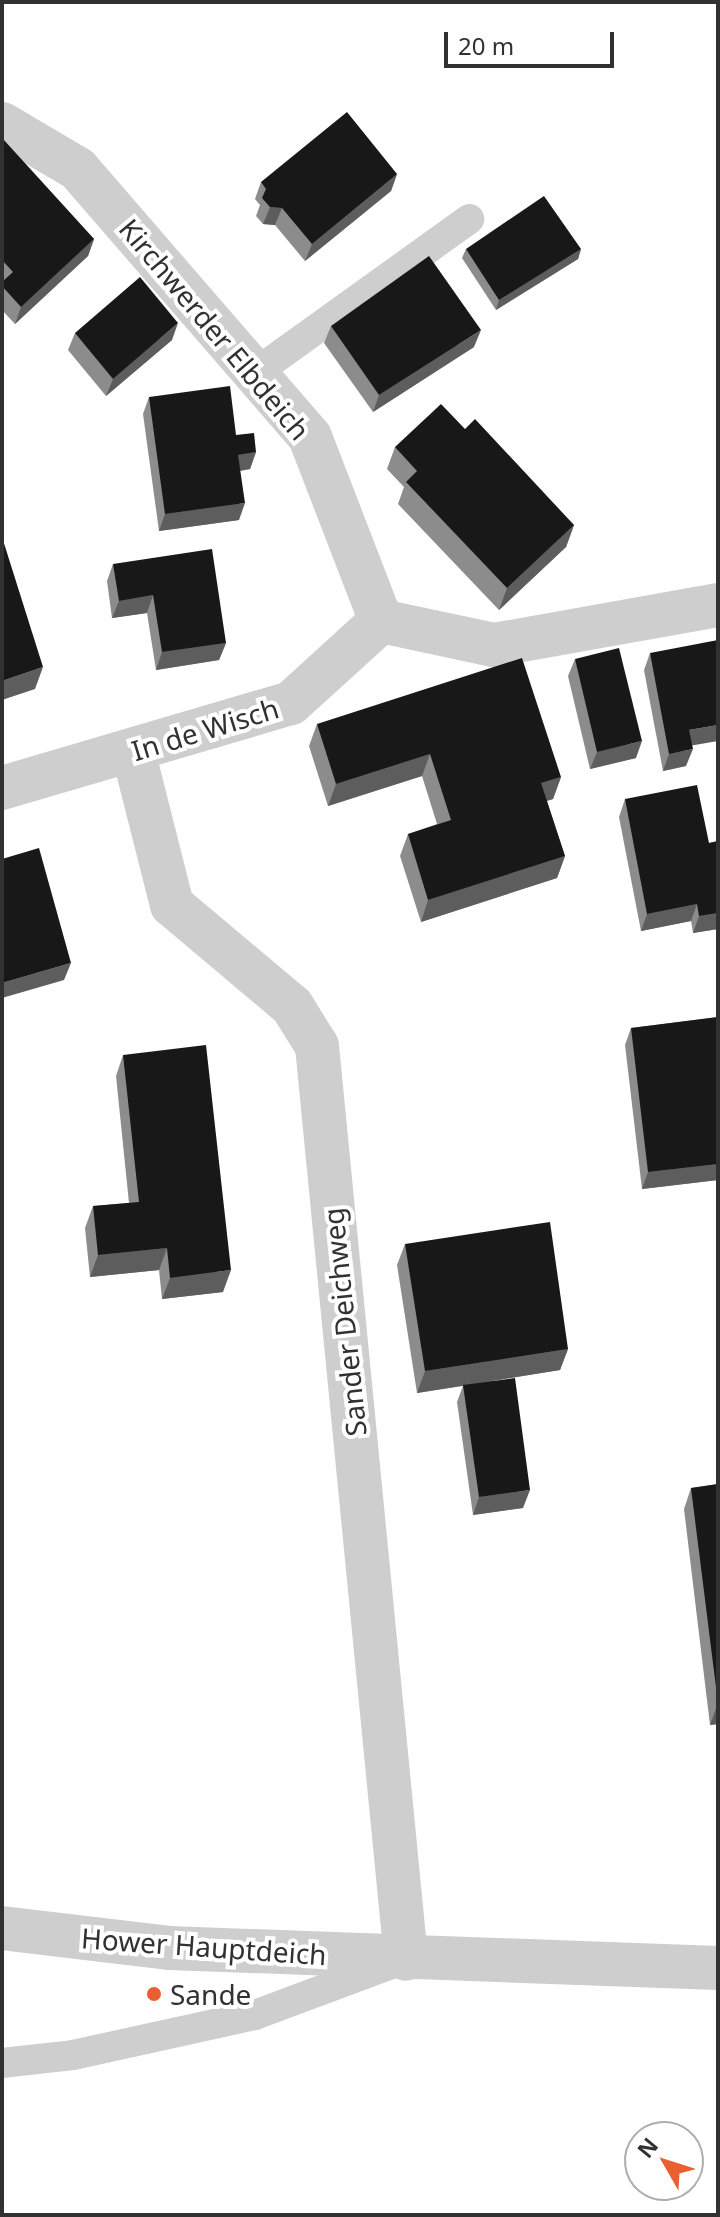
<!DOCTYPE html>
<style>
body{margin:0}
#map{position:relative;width:720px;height:2217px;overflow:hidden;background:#fff;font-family:"Noto Sans",sans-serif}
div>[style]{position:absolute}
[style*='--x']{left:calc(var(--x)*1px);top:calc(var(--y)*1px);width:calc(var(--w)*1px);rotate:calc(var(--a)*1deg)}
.service>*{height:30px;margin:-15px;padding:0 15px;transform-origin:15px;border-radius:15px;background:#cecece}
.minor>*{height:44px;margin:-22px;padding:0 22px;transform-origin:22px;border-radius:22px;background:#cecece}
.tertiary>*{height:44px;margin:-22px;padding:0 22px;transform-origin:22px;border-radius:22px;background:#cecece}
.wall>*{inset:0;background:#8c8c8c}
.shaded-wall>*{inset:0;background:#5d5d5d}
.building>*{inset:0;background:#181818}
.dots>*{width:22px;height:22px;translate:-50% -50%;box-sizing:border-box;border:4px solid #fff;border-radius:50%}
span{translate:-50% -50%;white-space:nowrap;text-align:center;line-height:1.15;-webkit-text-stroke:8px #fff;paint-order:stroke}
.street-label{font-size:28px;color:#313131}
.poi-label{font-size:28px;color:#313131}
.left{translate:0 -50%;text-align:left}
.frame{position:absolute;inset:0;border:4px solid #313131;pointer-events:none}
.north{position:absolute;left:624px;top:2121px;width:80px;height:80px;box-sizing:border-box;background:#fff;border:2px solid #adadad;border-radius:50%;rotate:309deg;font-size:22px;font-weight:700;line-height:32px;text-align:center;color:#313131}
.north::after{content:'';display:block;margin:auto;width:28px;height:36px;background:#e95f32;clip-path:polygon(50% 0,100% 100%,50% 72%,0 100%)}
.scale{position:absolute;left:444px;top:32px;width:170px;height:36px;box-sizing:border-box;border:4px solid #313131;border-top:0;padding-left:10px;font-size:24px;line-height:28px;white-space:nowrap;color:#313131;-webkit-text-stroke:6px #fff;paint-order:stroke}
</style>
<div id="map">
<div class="service">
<i style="--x:255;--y:373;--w:264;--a:-35.7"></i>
<i style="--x:2;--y:2063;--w:71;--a:-6.4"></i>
<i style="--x:73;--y:2055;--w:186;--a:-12.4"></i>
<i style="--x:255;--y:2015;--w:148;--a:-20.5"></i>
</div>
<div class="minor">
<i style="--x:2;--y:124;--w:88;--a:30.6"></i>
<i style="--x:78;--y:169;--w:354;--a:49.1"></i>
<i style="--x:310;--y:437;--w:197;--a:68.9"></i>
<i style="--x:381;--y:621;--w:116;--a:12"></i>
<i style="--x:494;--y:645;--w:228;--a:-10.1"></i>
<i style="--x:133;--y:751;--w:159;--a:75.8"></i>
<i style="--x:172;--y:905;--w:157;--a:40.1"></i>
<i style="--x:292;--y:1006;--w:47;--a:58"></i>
<i style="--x:317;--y:1046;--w:917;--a:84.43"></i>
<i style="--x:2;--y:788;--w:301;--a:-16.4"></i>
<i style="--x:291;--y:703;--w:122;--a:-42.3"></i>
</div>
<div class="tertiary">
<i style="--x:2;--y:1928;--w:168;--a:6.8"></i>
<i style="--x:169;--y:1948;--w:549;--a:2.09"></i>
</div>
<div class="wall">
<i style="clip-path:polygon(2px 138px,94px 239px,88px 256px,15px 324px,2px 310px)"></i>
<i style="clip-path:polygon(397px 174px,391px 191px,305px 261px,275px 225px,263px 224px,256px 216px,260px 205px,255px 199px,261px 182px)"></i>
<i style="clip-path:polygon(466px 249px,581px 249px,578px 259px,496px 310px,462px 258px)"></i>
<i style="clip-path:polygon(331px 326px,474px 347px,373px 412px,324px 343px)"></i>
<i style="clip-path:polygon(75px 333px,172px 340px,106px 396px,68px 350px)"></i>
<i style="clip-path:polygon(149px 397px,236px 435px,256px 452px,250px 469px,240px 471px,239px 520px,159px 531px,143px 414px)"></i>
<i style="clip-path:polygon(465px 429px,574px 525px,566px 547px,499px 610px,398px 504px,404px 487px,387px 469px,395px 447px)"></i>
<i style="clip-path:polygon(113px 564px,226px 643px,219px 660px,156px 670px,147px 613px,112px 618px,107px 581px)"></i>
<i style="clip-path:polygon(650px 653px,686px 766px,663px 771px,644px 670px)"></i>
<i style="clip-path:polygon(575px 659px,636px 758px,590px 769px,568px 676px)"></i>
<i style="clip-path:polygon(317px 724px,561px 777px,553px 799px,547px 801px,565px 856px,557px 878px,421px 922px,400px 856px,408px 834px,437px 824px,422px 776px,328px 806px,309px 746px)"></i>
<i style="clip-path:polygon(625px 799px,709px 843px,718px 841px,718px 929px,693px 933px,691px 921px,641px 931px,619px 817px)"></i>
<i style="clip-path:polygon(718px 1017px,718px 1180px,642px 1189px,625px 1045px,631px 1028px)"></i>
<i style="clip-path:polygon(123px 1055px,223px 1292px,162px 1299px,159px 1270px,90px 1277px,85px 1228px,93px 1206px,129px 1203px,116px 1076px)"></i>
<i style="clip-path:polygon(405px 1244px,568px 1349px,560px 1370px,492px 1381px,523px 1508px,473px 1515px,457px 1402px,463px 1386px,417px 1393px,397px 1265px)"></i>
<i style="clip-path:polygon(718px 1484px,718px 1724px,710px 1725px,684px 1509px,691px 1488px)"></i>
</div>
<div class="shaded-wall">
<i style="clip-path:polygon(397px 174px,391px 191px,305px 261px,312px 244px)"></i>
<i style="clip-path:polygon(270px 207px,282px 208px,275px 225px,263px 224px)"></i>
<i style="clip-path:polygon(94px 239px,88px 256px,15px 324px,21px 307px)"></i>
<i style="clip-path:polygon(581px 249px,578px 259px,496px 310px,499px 300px)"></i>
<i style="clip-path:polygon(178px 323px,172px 340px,106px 396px,113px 379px)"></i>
<i style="clip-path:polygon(481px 330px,474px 347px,373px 412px,379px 395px)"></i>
<i style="clip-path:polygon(256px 452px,250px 469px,232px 472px,238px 455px)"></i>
<i style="clip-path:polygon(245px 503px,239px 520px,159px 531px,165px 514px)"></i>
<i style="clip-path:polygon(574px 525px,566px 547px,499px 610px,507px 588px)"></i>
<i style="clip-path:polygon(153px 595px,147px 613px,112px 618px,119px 601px)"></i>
<i style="clip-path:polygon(226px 643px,219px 660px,156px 670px,162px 652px)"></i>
<i style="clip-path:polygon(43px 667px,35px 689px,2px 700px,2px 681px)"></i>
<i style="clip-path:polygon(718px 725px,718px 741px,683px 747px,689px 730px)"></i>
<i style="clip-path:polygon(642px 741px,636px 758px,590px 769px,597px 752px)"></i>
<i style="clip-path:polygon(693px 749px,686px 766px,663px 771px,669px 754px)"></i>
<i style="clip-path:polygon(430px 754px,422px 776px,328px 806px,336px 784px)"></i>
<i style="clip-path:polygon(561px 777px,553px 799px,533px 805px,541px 783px)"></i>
<i style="clip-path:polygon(565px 856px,557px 878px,421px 922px,428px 900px)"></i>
<i style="clip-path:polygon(697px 904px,691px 921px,641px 931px,647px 914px)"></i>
<i style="clip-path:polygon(718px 913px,718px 929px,693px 933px,699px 916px)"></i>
<i style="clip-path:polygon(71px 963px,64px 980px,2px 998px,2px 983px)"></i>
<i style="clip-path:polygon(718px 1164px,718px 1180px,642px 1189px,648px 1172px)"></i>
<i style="clip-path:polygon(167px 1248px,159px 1270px,90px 1277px,98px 1255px)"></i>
<i style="clip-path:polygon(231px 1270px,223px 1292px,162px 1299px,170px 1278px)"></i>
<i style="clip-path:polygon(568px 1349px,560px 1370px,417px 1393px,425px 1371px)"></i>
<i style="clip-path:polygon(530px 1490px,523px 1508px,473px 1515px,479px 1497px)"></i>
<i style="clip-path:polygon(718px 1703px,718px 1724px,710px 1725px)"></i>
</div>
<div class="building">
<i style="clip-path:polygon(347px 112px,397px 174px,312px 244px,282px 208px,270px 207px,262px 198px,266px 189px,261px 182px)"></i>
<i style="clip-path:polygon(2px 138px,94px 239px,21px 307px,2px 286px,2px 282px,13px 272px,2px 260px)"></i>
<i style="clip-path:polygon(544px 196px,581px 249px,499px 300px,466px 249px)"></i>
<i style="clip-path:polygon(429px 256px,481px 330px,379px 395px,331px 326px)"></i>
<i style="clip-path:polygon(140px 277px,178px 323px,113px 379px,75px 333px)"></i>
<i style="clip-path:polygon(230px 386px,236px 435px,254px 433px,256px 452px,238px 455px,245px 503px,165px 514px,149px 397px)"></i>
<i style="clip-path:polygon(441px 404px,465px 429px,475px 419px,574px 525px,507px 588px,406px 482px,417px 471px,395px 447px)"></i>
<i style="clip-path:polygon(2px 537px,43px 667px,2px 681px)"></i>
<i style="clip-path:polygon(212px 549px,226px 643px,162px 652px,153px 595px,119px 601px,113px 564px)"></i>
<i style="clip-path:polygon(718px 640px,718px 725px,689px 730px,693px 749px,669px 754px,650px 653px)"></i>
<i style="clip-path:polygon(619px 648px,642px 741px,597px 752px,575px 659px)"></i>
<i style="clip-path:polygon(522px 658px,561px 777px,541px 783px,565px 856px,428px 900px,408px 834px,451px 820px,430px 754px,336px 784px,317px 724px)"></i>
<i style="clip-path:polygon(697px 785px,709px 843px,718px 841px,718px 913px,699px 916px,697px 904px,647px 914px,625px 799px)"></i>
<i style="clip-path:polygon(39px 848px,71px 963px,2px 983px,2px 859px)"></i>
<i style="clip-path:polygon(718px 1017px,718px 1164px,648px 1172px,631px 1028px)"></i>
<i style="clip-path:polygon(206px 1045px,231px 1270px,170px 1278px,167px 1248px,98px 1255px,93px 1206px,139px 1202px,123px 1055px)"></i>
<i style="clip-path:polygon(550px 1222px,568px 1349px,425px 1371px,405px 1244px)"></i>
<i style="clip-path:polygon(515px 1378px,530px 1490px,479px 1497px,463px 1385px)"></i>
<i style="clip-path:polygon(718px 1484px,718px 1703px,691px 1488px)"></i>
</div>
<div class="dots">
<i style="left:154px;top:1994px;background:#e95f32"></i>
</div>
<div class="street-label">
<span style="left:215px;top:329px;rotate:50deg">Kirchwerder Elbdeich</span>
<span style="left:205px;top:729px;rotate:-17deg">In de Wisch</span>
<span style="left:344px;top:1322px;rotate:-96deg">Sander Deichweg</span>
<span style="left:204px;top:1946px;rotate:4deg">Hower Hauptdeich</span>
</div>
<div class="poi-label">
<span class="left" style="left:170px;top:1994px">Sande</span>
</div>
<div class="frame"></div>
<div class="north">N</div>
<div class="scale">20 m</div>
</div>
